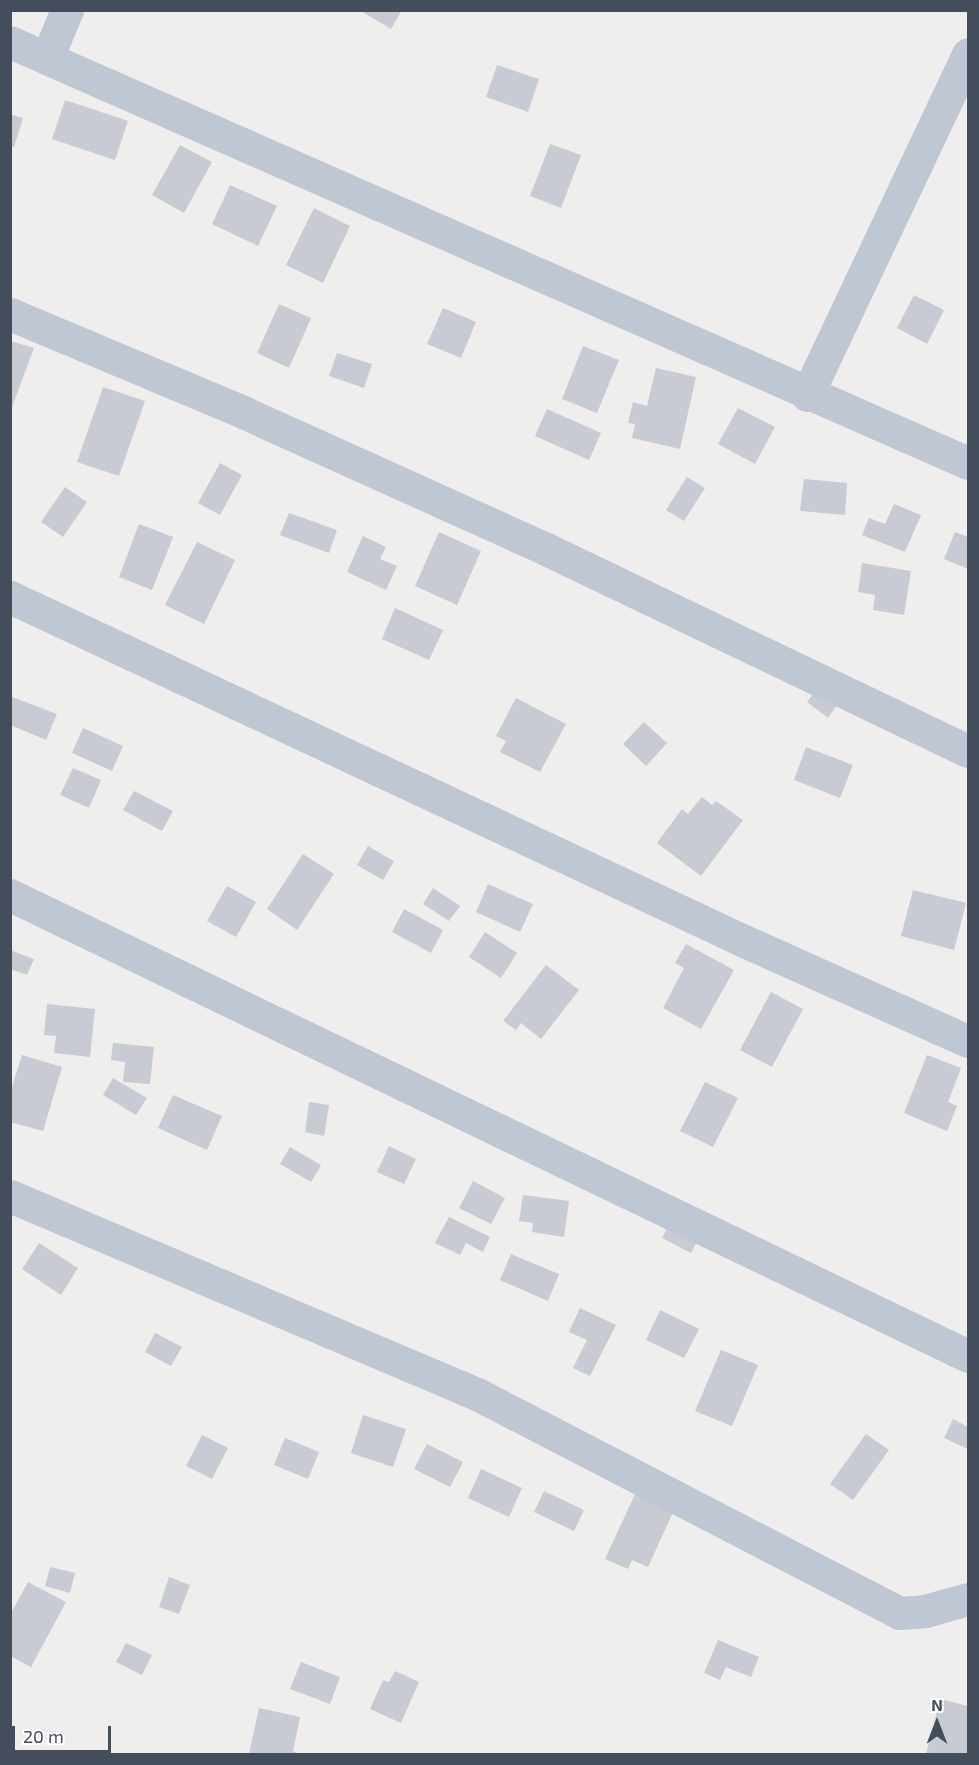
<!DOCTYPE html>
<style>
body{margin:0}
#map{position:relative;width:979px;height:1765px;overflow:hidden;background:#f0eded;font-family:"Exo 2",sans-serif}
div>[style]{position:absolute}
[style*='--x']{left:calc(var(--x)*1px);top:calc(var(--y)*1px);width:calc(var(--w)*1px);rotate:calc(var(--a)*1deg)}
.building>*{inset:0;background:#c8cbd3}
.minor>*{height:33px;margin:-16.5px;padding:0 16.5px;transform-origin:16.5px;border-radius:16.5px;background:#bfc6d4}
span{translate:-50% -50%;white-space:nowrap;text-align:center;line-height:1.15;-webkit-text-stroke:6px #fff;paint-order:stroke}
.frame{position:absolute;inset:0;border:12px solid #444d5c;pointer-events:none}
.north{position:absolute;left:907px;top:1693px;width:60px;height:60px;-webkit-text-stroke:4px #fff;paint-order:stroke;rotate:0deg;font-size:16px;font-weight:700;line-height:24px;text-align:center;color:#444d5c}
.north::after{content:'';display:block;margin:auto;width:21px;height:27px;background:#444d5c;clip-path:polygon(50% 0,100% 100%,50% 72%,0 100%)}
.scale{position:absolute;left:12px;top:1726px;width:99px;height:27px;box-sizing:border-box;border:3px solid #444d5c;border-top:0;padding-left:8px;font-size:18px;line-height:21px;white-space:nowrap;color:#444d5c;-webkit-text-stroke:4px #fff;paint-order:stroke}
</style>
<div id="map">
<div class="building">
<i style="clip-path:polygon(359px 10px,402px 10px,391px 29px)"></i>
<i style="clip-path:polygon(497px 65px,539px 79px,528px 112px,486px 97px)"></i>
<i style="clip-path:polygon(65px 100px,128px 121px,115px 160px,52px 139px)"></i>
<i style="clip-path:polygon(10px 114px,23px 118px,14px 147px,10px 146px)"></i>
<i style="clip-path:polygon(550px 144px,581px 155px,561px 208px,530px 196px)"></i>
<i style="clip-path:polygon(180px 145px,212px 162px,184px 213px,152px 195px)"></i>
<i style="clip-path:polygon(230px 185px,277px 206px,258px 246px,212px 224px)"></i>
<i style="clip-path:polygon(314px 208px,350px 226px,323px 283px,286px 265px)"></i>
<i style="clip-path:polygon(914px 295px,944px 310px,927px 344px,897px 328px)"></i>
<i style="clip-path:polygon(279px 304px,311px 318px,289px 368px,257px 353px)"></i>
<i style="clip-path:polygon(443px 308px,476px 322px,461px 358px,427px 344px)"></i>
<i style="clip-path:polygon(10px 341px,34px 348px,12px 407px,10px 407px)"></i>
<i style="clip-path:polygon(583px 346px,619px 360px,597px 413px,562px 399px)"></i>
<i style="clip-path:polygon(337px 353px,372px 364px,364px 388px,329px 376px)"></i>
<i style="clip-path:polygon(656px 368px,696px 377px,680px 449px,632px 438px,635px 424px,628px 423px,633px 402px,647px 406px)"></i>
<i style="clip-path:polygon(103px 387px,145px 401px,119px 476px,77px 462px)"></i>
<i style="clip-path:polygon(738px 408px,775px 427px,755px 464px,718px 444px)"></i>
<i style="clip-path:polygon(547px 409px,601px 433px,589px 460px,535px 436px)"></i>
<i style="clip-path:polygon(220px 463px,242px 475px,220px 515px,198px 503px)"></i>
<i style="clip-path:polygon(687px 477px,705px 488px,684px 521px,666px 510px)"></i>
<i style="clip-path:polygon(804px 479px,847px 483px,845px 515px,800px 511px)"></i>
<i style="clip-path:polygon(65px 487px,87px 502px,63px 537px,41px 522px)"></i>
<i style="clip-path:polygon(894px 504px,921px 515px,905px 552px,862px 535px,869px 518px,885px 524px)"></i>
<i style="clip-path:polygon(289px 513px,337px 530px,329px 553px,280px 535px)"></i>
<i style="clip-path:polygon(139px 524px,173px 537px,152px 590px,119px 577px)"></i>
<i style="clip-path:polygon(439px 532px,481px 551px,457px 605px,415px 586px)"></i>
<i style="clip-path:polygon(955px 532px,968px 537px,968px 569px,944px 559px)"></i>
<i style="clip-path:polygon(363px 536px,386px 547px,380px 559px,397px 566px,386px 590px,347px 572px)"></i>
<i style="clip-path:polygon(197px 542px,235px 560px,204px 624px,165px 605px)"></i>
<i style="clip-path:polygon(862px 563px,911px 571px,904px 615px,873px 610px,875px 595px,858px 592px)"></i>
<i style="clip-path:polygon(395px 608px,443px 630px,429px 660px,382px 639px)"></i>
<i style="clip-path:polygon(818px 687px,839px 702px,828px 718px,807px 702px)"></i>
<i style="clip-path:polygon(10px 696px,57px 714px,46px 740px,10px 725px)"></i>
<i style="clip-path:polygon(516px 698px,566px 724px,540px 772px,500px 752px,506px 741px,496px 736px)"></i>
<i style="clip-path:polygon(644px 722px,667px 743px,646px 766px,623px 744px)"></i>
<i style="clip-path:polygon(83px 728px,123px 746px,112px 771px,72px 753px)"></i>
<i style="clip-path:polygon(806px 747px,853px 765px,840px 798px,794px 780px)"></i>
<i style="clip-path:polygon(73px 768px,101px 780px,89px 808px,60px 795px)"></i>
<i style="clip-path:polygon(134px 791px,173px 811px,162px 831px,123px 810px)"></i>
<i style="clip-path:polygon(702px 797px,712px 805px,716px 801px,743px 820px,701px 876px,657px 843px,682px 809px,688px 814px)"></i>
<i style="clip-path:polygon(368px 846px,394px 861px,383px 880px,357px 865px)"></i>
<i style="clip-path:polygon(303px 854px,334px 874px,297px 930px,267px 909px)"></i>
<i style="clip-path:polygon(488px 884px,533px 904px,520px 932px,476px 912px)"></i>
<i style="clip-path:polygon(227px 886px,256px 902px,236px 937px,207px 921px)"></i>
<i style="clip-path:polygon(433px 888px,460px 906px,449px 921px,423px 904px)"></i>
<i style="clip-path:polygon(913px 890px,966px 903px,954px 950px,901px 936px)"></i>
<i style="clip-path:polygon(404px 909px,443px 930px,431px 953px,392px 932px)"></i>
<i style="clip-path:polygon(485px 932px,517px 953px,501px 978px,469px 957px)"></i>
<i style="clip-path:polygon(686px 944px,734px 970px,701px 1029px,663px 1008px,684px 968px,675px 963px)"></i>
<i style="clip-path:polygon(10px 950px,34px 959px,27px 975px,10px 969px)"></i>
<i style="clip-path:polygon(546px 965px,579px 990px,541px 1039px,521px 1023px,516px 1030px,503px 1021px)"></i>
<i style="clip-path:polygon(771px 992px,803px 1009px,772px 1067px,740px 1050px)"></i>
<i style="clip-path:polygon(47px 1004px,95px 1009px,90px 1057px,54px 1053px,56px 1036px,44px 1035px)"></i>
<i style="clip-path:polygon(113px 1043px,154px 1047px,150px 1084px,123px 1082px,125px 1062px,111px 1060px)"></i>
<i style="clip-path:polygon(22px 1055px,62px 1067px,43px 1131px,10px 1122px,10px 1093px)"></i>
<i style="clip-path:polygon(927px 1055px,961px 1068px,948px 1102px,957px 1106px,947px 1131px,904px 1113px)"></i>
<i style="clip-path:polygon(113px 1078px,147px 1098px,136px 1115px,103px 1095px)"></i>
<i style="clip-path:polygon(705px 1082px,738px 1098px,713px 1147px,680px 1131px)"></i>
<i style="clip-path:polygon(173px 1095px,222px 1116px,207px 1150px,158px 1128px)"></i>
<i style="clip-path:polygon(309px 1102px,329px 1105px,324px 1136px,305px 1132px)"></i>
<i style="clip-path:polygon(389px 1146px,416px 1159px,404px 1184px,377px 1172px)"></i>
<i style="clip-path:polygon(290px 1147px,321px 1165px,311px 1182px,280px 1164px)"></i>
<i style="clip-path:polygon(473px 1181px,505px 1198px,491px 1224px,459px 1208px)"></i>
<i style="clip-path:polygon(523px 1195px,569px 1201px,564px 1237px,532px 1232px,533px 1223px,519px 1221px)"></i>
<i style="clip-path:polygon(680px 1203px,709px 1218px,691px 1253px,662px 1238px)"></i>
<i style="clip-path:polygon(449px 1217px,490px 1237px,483px 1252px,466px 1243px,460px 1255px,435px 1243px)"></i>
<i style="clip-path:polygon(39px 1243px,78px 1268px,61px 1295px,22px 1269px)"></i>
<i style="clip-path:polygon(511px 1254px,559px 1274px,548px 1301px,500px 1280px)"></i>
<i style="clip-path:polygon(580px 1308px,616px 1325px,590px 1376px,573px 1368px,587px 1340px,569px 1332px)"></i>
<i style="clip-path:polygon(660px 1310px,699px 1329px,684px 1358px,646px 1340px)"></i>
<i style="clip-path:polygon(155px 1333px,182px 1347px,171px 1366px,145px 1352px)"></i>
<i style="clip-path:polygon(721px 1350px,758px 1365px,732px 1426px,695px 1411px)"></i>
<i style="clip-path:polygon(363px 1415px,406px 1429px,393px 1467px,351px 1453px)"></i>
<i style="clip-path:polygon(953px 1419px,968px 1427px,968px 1449px,944px 1438px)"></i>
<i style="clip-path:polygon(866px 1434px,889px 1450px,853px 1500px,830px 1484px)"></i>
<i style="clip-path:polygon(202px 1435px,228px 1448px,212px 1479px,186px 1466px)"></i>
<i style="clip-path:polygon(285px 1438px,319px 1452px,308px 1479px,274px 1465px)"></i>
<i style="clip-path:polygon(427px 1444px,463px 1462px,450px 1487px,414px 1469px)"></i>
<i style="clip-path:polygon(481px 1469px,522px 1488px,509px 1517px,468px 1498px)"></i>
<i style="clip-path:polygon(544px 1491px,584px 1510px,574px 1531px,534px 1512px)"></i>
<i style="clip-path:polygon(636px 1492px,674px 1510px,648px 1567px,632px 1560px,628px 1569px,605px 1559px)"></i>
<i style="clip-path:polygon(50px 1567px,75px 1573px,70px 1593px,45px 1586px)"></i>
<i style="clip-path:polygon(169px 1577px,190px 1585px,179px 1614px,159px 1607px)"></i>
<i style="clip-path:polygon(28px 1582px,66px 1602px,31px 1667px,10px 1656px,10px 1615px)"></i>
<i style="clip-path:polygon(718px 1640px,759px 1657px,751px 1677px,726px 1667px,720px 1680px,704px 1673px)"></i>
<i style="clip-path:polygon(126px 1643px,152px 1655px,142px 1675px,116px 1662px)"></i>
<i style="clip-path:polygon(301px 1662px,340px 1677px,330px 1704px,290px 1689px)"></i>
<i style="clip-path:polygon(395px 1671px,419px 1682px,401px 1723px,370px 1709px,383px 1680px,389px 1682px)"></i>
<i style="clip-path:polygon(940px 1699px,968px 1706px,968px 1754px,926px 1754px)"></i>
<i style="clip-path:polygon(259px 1708px,300px 1717px,293px 1751px,300px 1754px,249px 1754px)"></i>
</div>
<div class="minor">
<i style="--x:10;--y:42;--w:1046;--a:23.72"></i>
<i style="--x:47;--y:58;--w:52;--a:-67.4"></i>
<i style="--x:10;--y:314;--w:255;--a:22.8"></i>
<i style="--x:245;--y:413;--w:330;--a:24.3"></i>
<i style="--x:546;--y:549;--w:468;--a:25.6"></i>
<i style="--x:807;--y:395;--w:377;--a:-64.7"></i>
<i style="--x:10;--y:597;--w:811;--a:25.11"></i>
<i style="--x:744;--y:941;--w:245;--a:24.1"></i>
<i style="--x:10;--y:895;--w:1063;--a:25.7"></i>
<i style="--x:10;--y:1196;--w:509;--a:22.99"></i>
<i style="--x:479;--y:1395;--w:473;--a:27.4"></i>
<i style="--x:899;--y:1613;--w:26;--a:-4"></i>
<i style="--x:925;--y:1611;--w:45;--a:-15.6"></i>
</div>
<div class="frame"></div>
<div class="north">N</div>
<div class="scale">20 m</div>
</div>
